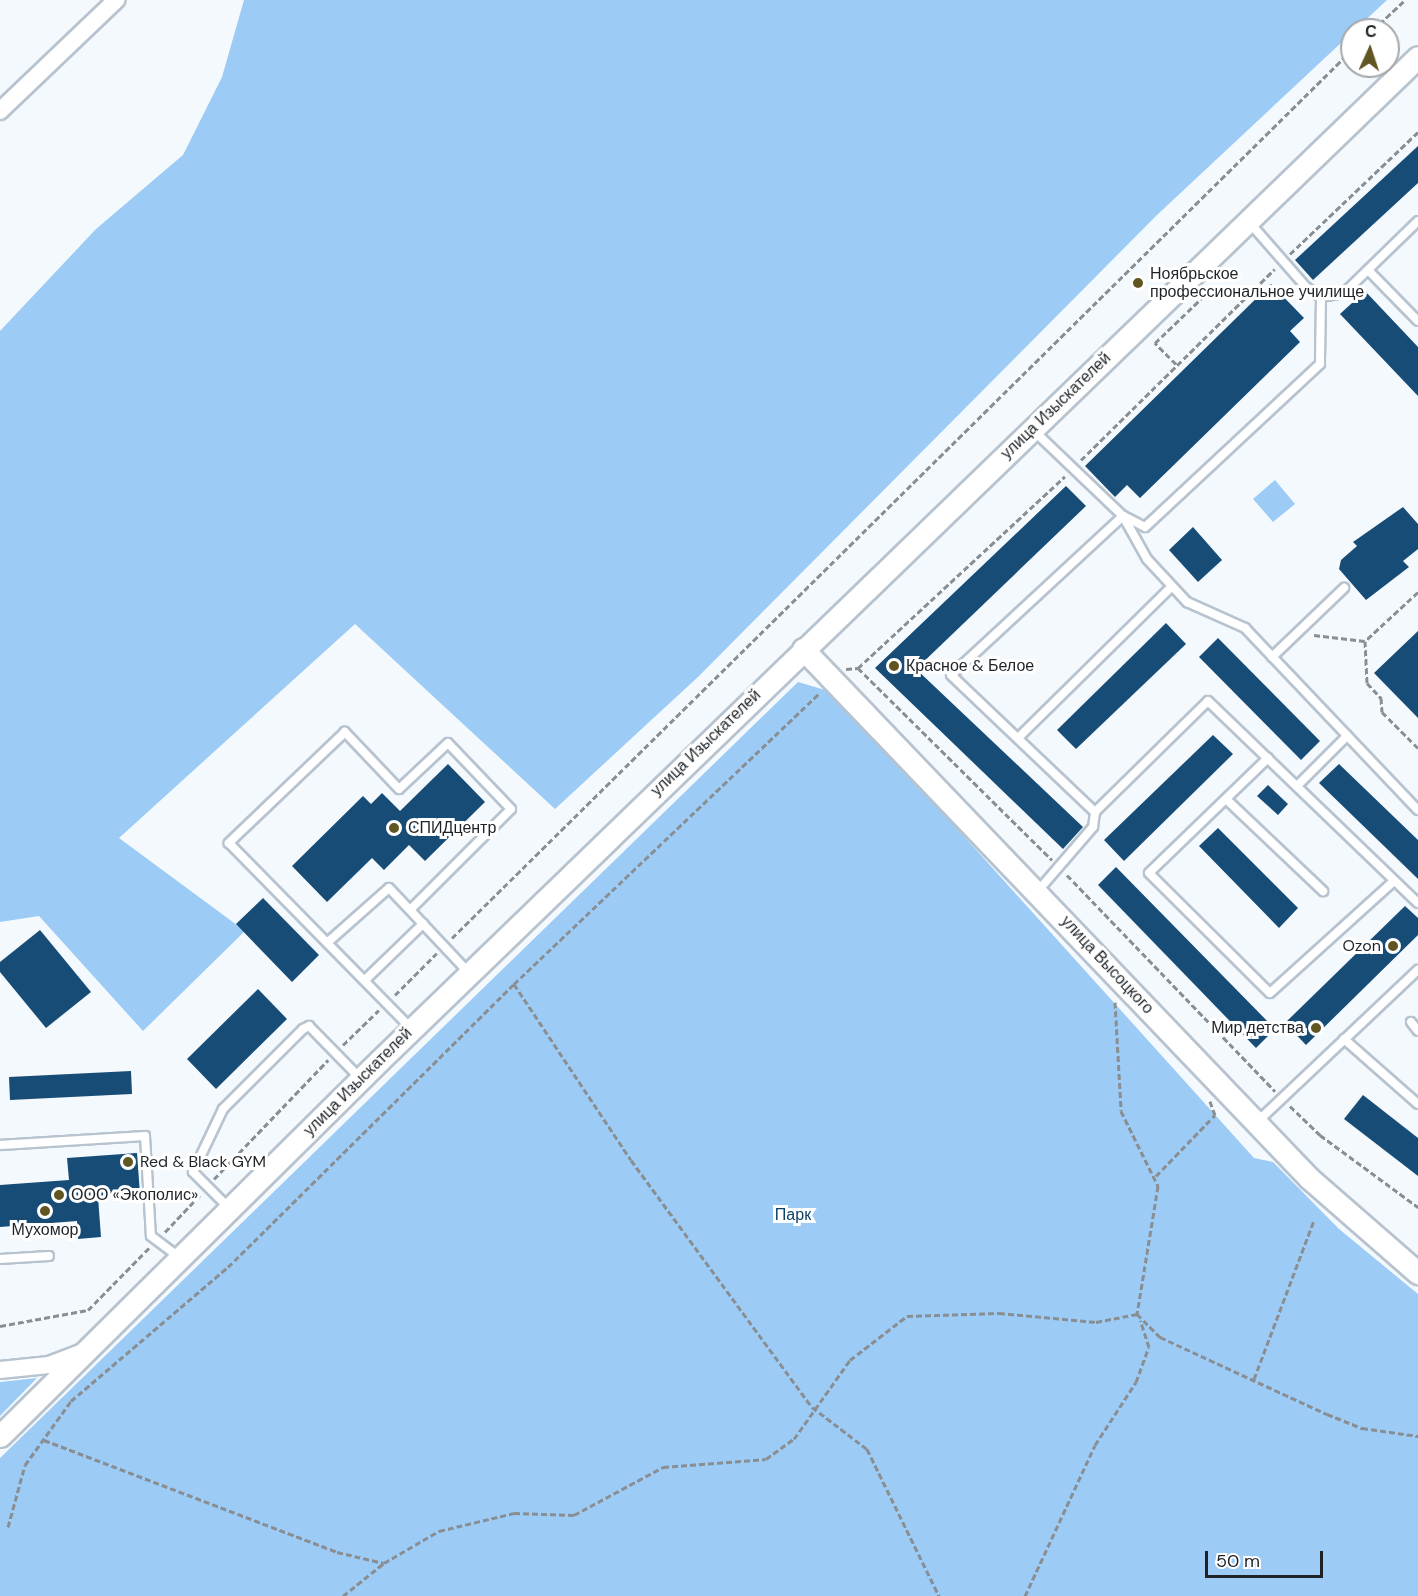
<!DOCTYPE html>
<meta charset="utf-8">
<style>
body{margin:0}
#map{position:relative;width:1418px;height:1596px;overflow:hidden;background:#f4f9fe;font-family:"DM Sans",sans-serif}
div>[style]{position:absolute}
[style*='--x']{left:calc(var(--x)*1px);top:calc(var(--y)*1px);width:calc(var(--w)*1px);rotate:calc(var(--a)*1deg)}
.green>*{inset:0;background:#9ccbf6}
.building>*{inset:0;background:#164c76}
.path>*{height:3px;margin-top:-1.5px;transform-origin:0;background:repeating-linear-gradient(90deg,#898e92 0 6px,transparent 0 9px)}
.roads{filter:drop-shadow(2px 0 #b7c3ce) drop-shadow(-2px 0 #b7c3ce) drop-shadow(0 2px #b7c3ce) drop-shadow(0 -2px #b7c3ce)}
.service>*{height:8px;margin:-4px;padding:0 4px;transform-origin:4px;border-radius:4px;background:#fff}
.minor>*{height:16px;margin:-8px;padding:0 8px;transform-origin:8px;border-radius:8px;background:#fff}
.tertiary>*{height:21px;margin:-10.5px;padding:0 10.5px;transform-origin:10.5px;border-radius:10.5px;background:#fff}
.dots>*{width:16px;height:16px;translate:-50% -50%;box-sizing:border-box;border:3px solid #fff;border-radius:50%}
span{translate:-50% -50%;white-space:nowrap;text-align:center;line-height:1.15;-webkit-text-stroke:6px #fff;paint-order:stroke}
.poi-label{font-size:16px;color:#1e2327}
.left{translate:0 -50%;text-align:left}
.right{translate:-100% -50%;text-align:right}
.street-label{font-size:16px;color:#1e2327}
.park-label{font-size:16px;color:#0c4168}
.north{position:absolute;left:1340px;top:18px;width:60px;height:60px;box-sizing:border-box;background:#fff;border:2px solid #a5a7a9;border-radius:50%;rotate:3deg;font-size:16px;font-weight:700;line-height:24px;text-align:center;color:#1e2327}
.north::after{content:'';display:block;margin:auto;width:21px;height:27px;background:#615522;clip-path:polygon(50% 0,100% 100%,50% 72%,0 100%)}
.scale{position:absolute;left:1205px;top:1551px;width:118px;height:27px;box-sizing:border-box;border:3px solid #1e2327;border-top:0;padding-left:8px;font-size:18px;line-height:21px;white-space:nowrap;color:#1e2327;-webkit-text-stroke:4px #fff;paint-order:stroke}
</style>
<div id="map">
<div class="green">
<i style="clip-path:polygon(244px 0,1387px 0,1157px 215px,699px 676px,555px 809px,355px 624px,119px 838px,245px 931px,143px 1031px,39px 916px,0 922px,0 331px,96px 229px,183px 155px,222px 77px)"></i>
<i style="clip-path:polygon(1275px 480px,1295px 504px,1273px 522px,1253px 499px)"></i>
<i style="clip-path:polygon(798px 682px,825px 690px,861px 722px,1254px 1158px,1273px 1162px,1339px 1229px,1418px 1294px,1418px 1596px,0 1596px,0 1458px)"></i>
<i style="clip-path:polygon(37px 1378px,0 1416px,0 1382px)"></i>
</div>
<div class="building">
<i style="clip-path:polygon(1418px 146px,1418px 183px,1313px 280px,1295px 260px)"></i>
<i style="clip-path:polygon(1271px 284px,1304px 318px,1290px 331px,1300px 342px,1140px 498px,1127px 485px,1115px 497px,1085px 466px)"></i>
<i style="clip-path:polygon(1365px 291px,1418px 347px,1418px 396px,1340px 314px)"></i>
<i style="clip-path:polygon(1066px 486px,1086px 506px,916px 669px,1083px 827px,1063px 849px,875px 668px)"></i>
<i style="clip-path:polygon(1403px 507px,1418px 524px,1418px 549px,1403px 561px,1409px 567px,1366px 600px,1339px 569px,1341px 560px,1357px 546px,1353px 542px)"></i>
<i style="clip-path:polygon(1193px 527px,1222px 560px,1198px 582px,1169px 550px)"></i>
<i style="clip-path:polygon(1166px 623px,1186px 644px,1076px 749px,1057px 730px)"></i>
<i style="clip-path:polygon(1418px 631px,1418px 718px,1374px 673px)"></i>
<i style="clip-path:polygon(1218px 638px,1320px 741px,1301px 760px,1199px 657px)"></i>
<i style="clip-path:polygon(1213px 735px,1233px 754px,1124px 861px,1104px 840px)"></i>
<i style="clip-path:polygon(448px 764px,485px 802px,425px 861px,409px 845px,384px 870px,372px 858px,327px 902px,292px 866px,363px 796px,371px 804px,382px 793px,400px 811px)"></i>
<i style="clip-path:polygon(1339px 764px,1418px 840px,1418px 879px,1319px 783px)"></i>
<i style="clip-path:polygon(1268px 785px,1288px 804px,1278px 815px,1257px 796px)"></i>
<i style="clip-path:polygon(1218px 828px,1298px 908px,1279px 928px,1199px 846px)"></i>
<i style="clip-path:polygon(1116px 867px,1275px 1029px,1256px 1048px,1098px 885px)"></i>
<i style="clip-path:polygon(263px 898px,319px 955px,292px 982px,236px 924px)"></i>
<i style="clip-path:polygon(1405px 906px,1418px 918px,1418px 935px,1306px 1045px,1285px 1023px)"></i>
<i style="clip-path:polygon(40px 930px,91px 992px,46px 1028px,0 972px,0 962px)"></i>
<i style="clip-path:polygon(258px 989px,287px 1019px,216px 1089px,187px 1059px)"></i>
<i style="clip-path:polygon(131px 1071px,132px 1094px,10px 1100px,9px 1077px)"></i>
<i style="clip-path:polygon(1363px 1095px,1418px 1138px,1418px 1176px,1344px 1119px)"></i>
<i style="clip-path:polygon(137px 1153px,140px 1194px,98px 1197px,101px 1237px,78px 1239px,77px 1221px,0 1227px,0 1185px,69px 1180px,67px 1158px)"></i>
</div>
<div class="path">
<i style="--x:1373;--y:30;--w:44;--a:-43.2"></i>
<i style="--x:1290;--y:254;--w:177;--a:-43.6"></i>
<i style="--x:1176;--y:364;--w:30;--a:-135"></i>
<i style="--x:1155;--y:343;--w:72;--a:-43.9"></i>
<i style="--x:1207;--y:293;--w:6;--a:-135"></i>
<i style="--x:1081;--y:460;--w:272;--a:-44.6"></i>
<i style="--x:1418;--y:592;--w:72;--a:137.2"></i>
<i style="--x:1365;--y:641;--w:42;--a:87.3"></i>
<i style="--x:1367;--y:683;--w:21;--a:47"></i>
<i style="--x:1381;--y:698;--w:14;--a:86"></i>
<i style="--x:1382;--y:712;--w:51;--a:45"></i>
<i style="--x:1314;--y:635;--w:51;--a:6.7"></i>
<i style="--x:858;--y:668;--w:282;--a:-42.8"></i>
<i style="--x:846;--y:669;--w:12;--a:-5"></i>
<i style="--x:858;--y:668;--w:273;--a:44.7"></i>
<i style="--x:1067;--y:875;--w:300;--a:46.1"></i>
<i style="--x:452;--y:938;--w:1264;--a:-44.62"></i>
<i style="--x:514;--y:984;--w:211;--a:56.4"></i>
<i style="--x:631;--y:1160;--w:306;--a:53.8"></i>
<i style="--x:812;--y:1407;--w:69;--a:37.4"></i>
<i style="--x:867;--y:1449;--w:164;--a:63.9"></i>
<i style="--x:395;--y:995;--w:59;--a:-45"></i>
<i style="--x:1115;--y:1002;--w:109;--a:86.8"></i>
<i style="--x:1121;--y:1111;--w:84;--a:63.7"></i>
<i style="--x:1158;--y:1186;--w:130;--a:99.3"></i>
<i style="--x:343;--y:1045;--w:50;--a:-44.2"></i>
<i style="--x:1290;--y:1106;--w:42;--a:44"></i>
<i style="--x:1320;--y:1135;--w:122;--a:36.3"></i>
<i style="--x:1156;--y:1176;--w:85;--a:-46"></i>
<i style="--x:1215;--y:1115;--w:15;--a:-110"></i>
<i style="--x:214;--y:1179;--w:165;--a:-46.2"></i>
<i style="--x:165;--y:1232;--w:51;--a:-46.6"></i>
<i style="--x:0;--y:1326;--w:89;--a:-10.3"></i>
<i style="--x:88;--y:1310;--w:88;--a:-45.5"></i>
<i style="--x:1254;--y:1379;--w:170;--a:-69.3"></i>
<i style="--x:44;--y:1440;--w:314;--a:20.9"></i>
<i style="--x:337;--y:1552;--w:48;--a:13.2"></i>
<i style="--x:8;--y:1527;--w:64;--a:-74.7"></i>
<i style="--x:25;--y:1465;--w:79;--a:-54.3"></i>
<i style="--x:71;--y:1401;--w:206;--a:-40.5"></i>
<i style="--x:228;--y:1267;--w:402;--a:-44.7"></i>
<i style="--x:514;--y:984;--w:422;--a:-43.6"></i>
<i style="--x:343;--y:1596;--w:53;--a:-38.8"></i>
<i style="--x:384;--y:1563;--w:64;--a:-30.2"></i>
<i style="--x:439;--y:1531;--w:77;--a:-13.5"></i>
<i style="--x:514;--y:1513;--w:60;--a:1.9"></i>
<i style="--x:574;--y:1515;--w:101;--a:-28.3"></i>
<i style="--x:663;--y:1467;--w:103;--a:-4.4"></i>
<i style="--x:766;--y:1459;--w:34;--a:-36"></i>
<i style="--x:794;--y:1439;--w:97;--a:-54.7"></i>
<i style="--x:850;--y:1360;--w:72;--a:-37.7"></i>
<i style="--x:907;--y:1316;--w:92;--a:-1.9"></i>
<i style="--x:999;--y:1313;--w:97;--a:5.3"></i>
<i style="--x:1096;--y:1322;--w:42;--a:-11"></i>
<i style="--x:1137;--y:1314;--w:33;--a:45"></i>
<i style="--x:1160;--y:1337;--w:184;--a:24.8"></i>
<i style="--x:1327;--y:1414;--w:38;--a:22"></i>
<i style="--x:1362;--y:1428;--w:57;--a:8.1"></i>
<i style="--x:1025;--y:1596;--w:166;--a:-65.1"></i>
<i style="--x:1095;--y:1445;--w:75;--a:-56.9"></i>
<i style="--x:1136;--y:1382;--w:37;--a:-70"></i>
<i style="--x:1149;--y:1347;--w:28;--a:-108"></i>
</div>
<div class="roads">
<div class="service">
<i style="--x:1249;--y:222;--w:86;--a:48.8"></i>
<i style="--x:1306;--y:287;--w:18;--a:34"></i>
<i style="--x:1321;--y:297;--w:23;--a:-10"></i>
<i style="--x:1344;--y:293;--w:103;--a:-44.2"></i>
<i style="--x:1368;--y:270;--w:71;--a:45.6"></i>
<i style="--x:1321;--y:297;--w:67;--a:90.9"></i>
<i style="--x:1320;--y:364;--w:239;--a:137"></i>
<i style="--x:1145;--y:527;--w:25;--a:-153"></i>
<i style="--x:1123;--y:516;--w:49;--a:60.8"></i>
<i style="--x:1147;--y:559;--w:59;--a:47.1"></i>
<i style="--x:1187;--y:602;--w:64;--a:24.1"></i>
<i style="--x:1245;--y:628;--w:251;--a:46.5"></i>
<i style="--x:1032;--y:429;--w:126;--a:43.7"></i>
<i style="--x:1123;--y:516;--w:234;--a:137.2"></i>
<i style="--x:951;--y:675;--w:199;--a:43.6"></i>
<i style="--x:1272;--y:657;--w:100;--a:-43.8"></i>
<i style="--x:1018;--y:738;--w:216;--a:-44.6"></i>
<i style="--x:1268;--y:758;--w:165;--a:136"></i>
<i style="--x:1149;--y:873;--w:170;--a:44.8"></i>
<i style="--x:1270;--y:993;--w:167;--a:-42.1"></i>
<i style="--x:1297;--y:786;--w:71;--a:-45"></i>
<i style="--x:1226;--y:799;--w:134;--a:43.5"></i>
<i style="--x:1037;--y:892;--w:86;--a:-49.3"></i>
<i style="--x:1093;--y:827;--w:15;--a:-82"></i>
<i style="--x:1095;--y:812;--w:158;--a:-44.5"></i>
<i style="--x:1208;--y:701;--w:291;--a:43.9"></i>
<i style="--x:411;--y:909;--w:141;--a:-45"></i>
<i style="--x:511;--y:809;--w:91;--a:-133.7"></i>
<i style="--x:448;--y:743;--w:67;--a:136.8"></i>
<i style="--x:399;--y:789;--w:79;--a:-133.5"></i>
<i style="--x:345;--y:732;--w:161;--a:136.3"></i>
<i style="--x:229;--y:843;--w:260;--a:45.5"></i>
<i style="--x:328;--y:942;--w:81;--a:-41.5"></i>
<i style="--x:389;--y:888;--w:50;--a:46.6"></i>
<i style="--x:365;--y:980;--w:81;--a:-44"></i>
<i style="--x:423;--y:924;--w:67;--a:46.8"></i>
<i style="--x:1411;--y:1022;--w:11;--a:52"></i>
<i style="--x:1344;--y:1039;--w:98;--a:41.3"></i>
<i style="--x:1256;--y:1123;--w:223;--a:-43.4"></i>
<i style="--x:0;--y:1145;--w:145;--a:-3.6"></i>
<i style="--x:145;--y:1136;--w:100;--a:86.6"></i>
<i style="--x:151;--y:1236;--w:36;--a:37"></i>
<i style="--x:229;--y:1208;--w:51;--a:-135"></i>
<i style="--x:193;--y:1172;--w:70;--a:-64.5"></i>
<i style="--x:223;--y:1109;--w:113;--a:-45"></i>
<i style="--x:303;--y:1029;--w:7;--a:-27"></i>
<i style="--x:309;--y:1026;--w:73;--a:45.6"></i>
<i style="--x:0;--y:1259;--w:49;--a:-3.5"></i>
</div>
<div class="minor">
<i style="--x:0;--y:111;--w:161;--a:-43.7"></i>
<i style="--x:0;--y:1370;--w:49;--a:-5.8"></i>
<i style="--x:49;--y:1365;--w:33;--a:-21"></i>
</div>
<div class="tertiary">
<i style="--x:803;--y:649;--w:732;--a:46.27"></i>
<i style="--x:1309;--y:1178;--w:145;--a:41.1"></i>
<i style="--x:0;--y:1436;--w:535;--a:-44.7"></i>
<i style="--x:380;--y:1060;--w:1443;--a:-44.02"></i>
</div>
</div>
<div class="dots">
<i style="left:1138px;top:283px;background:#615522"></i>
<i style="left:894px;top:666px;background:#615522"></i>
<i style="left:394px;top:828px;background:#615522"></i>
<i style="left:1393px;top:946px;background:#615522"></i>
<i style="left:1316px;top:1028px;background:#615522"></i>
<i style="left:128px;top:1162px;background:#615522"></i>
<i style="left:59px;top:1195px;background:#615522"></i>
<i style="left:45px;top:1211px;background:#615522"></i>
</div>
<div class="poi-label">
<span class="left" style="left:1150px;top:283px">Ноябрьское<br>профессиональное училище</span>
<span class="left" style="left:906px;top:666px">Красное &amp; Белое</span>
<span class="left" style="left:408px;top:828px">СПИДцентр</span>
<span class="right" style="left:1381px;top:946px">Ozon</span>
<span class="right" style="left:1304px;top:1028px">Мир детства</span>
<span class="left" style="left:140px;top:1162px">Red &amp; Black GYM</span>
<span class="left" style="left:71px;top:1195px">ООО «Экополис»</span>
<span style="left:45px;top:1230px">Мухомор</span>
</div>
<div class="street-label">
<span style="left:1056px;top:406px;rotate:-44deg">улица Изыскателей</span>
<span style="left:706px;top:743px;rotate:-44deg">улица Изыскателей</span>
<span style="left:1107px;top:965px;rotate:47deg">улица Высоцкого</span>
<span style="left:358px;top:1082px;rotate:-45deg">улица Изыскателей</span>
</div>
<div class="park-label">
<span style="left:793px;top:1215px">Парк</span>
</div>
<div class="north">С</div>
<div class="scale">50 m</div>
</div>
